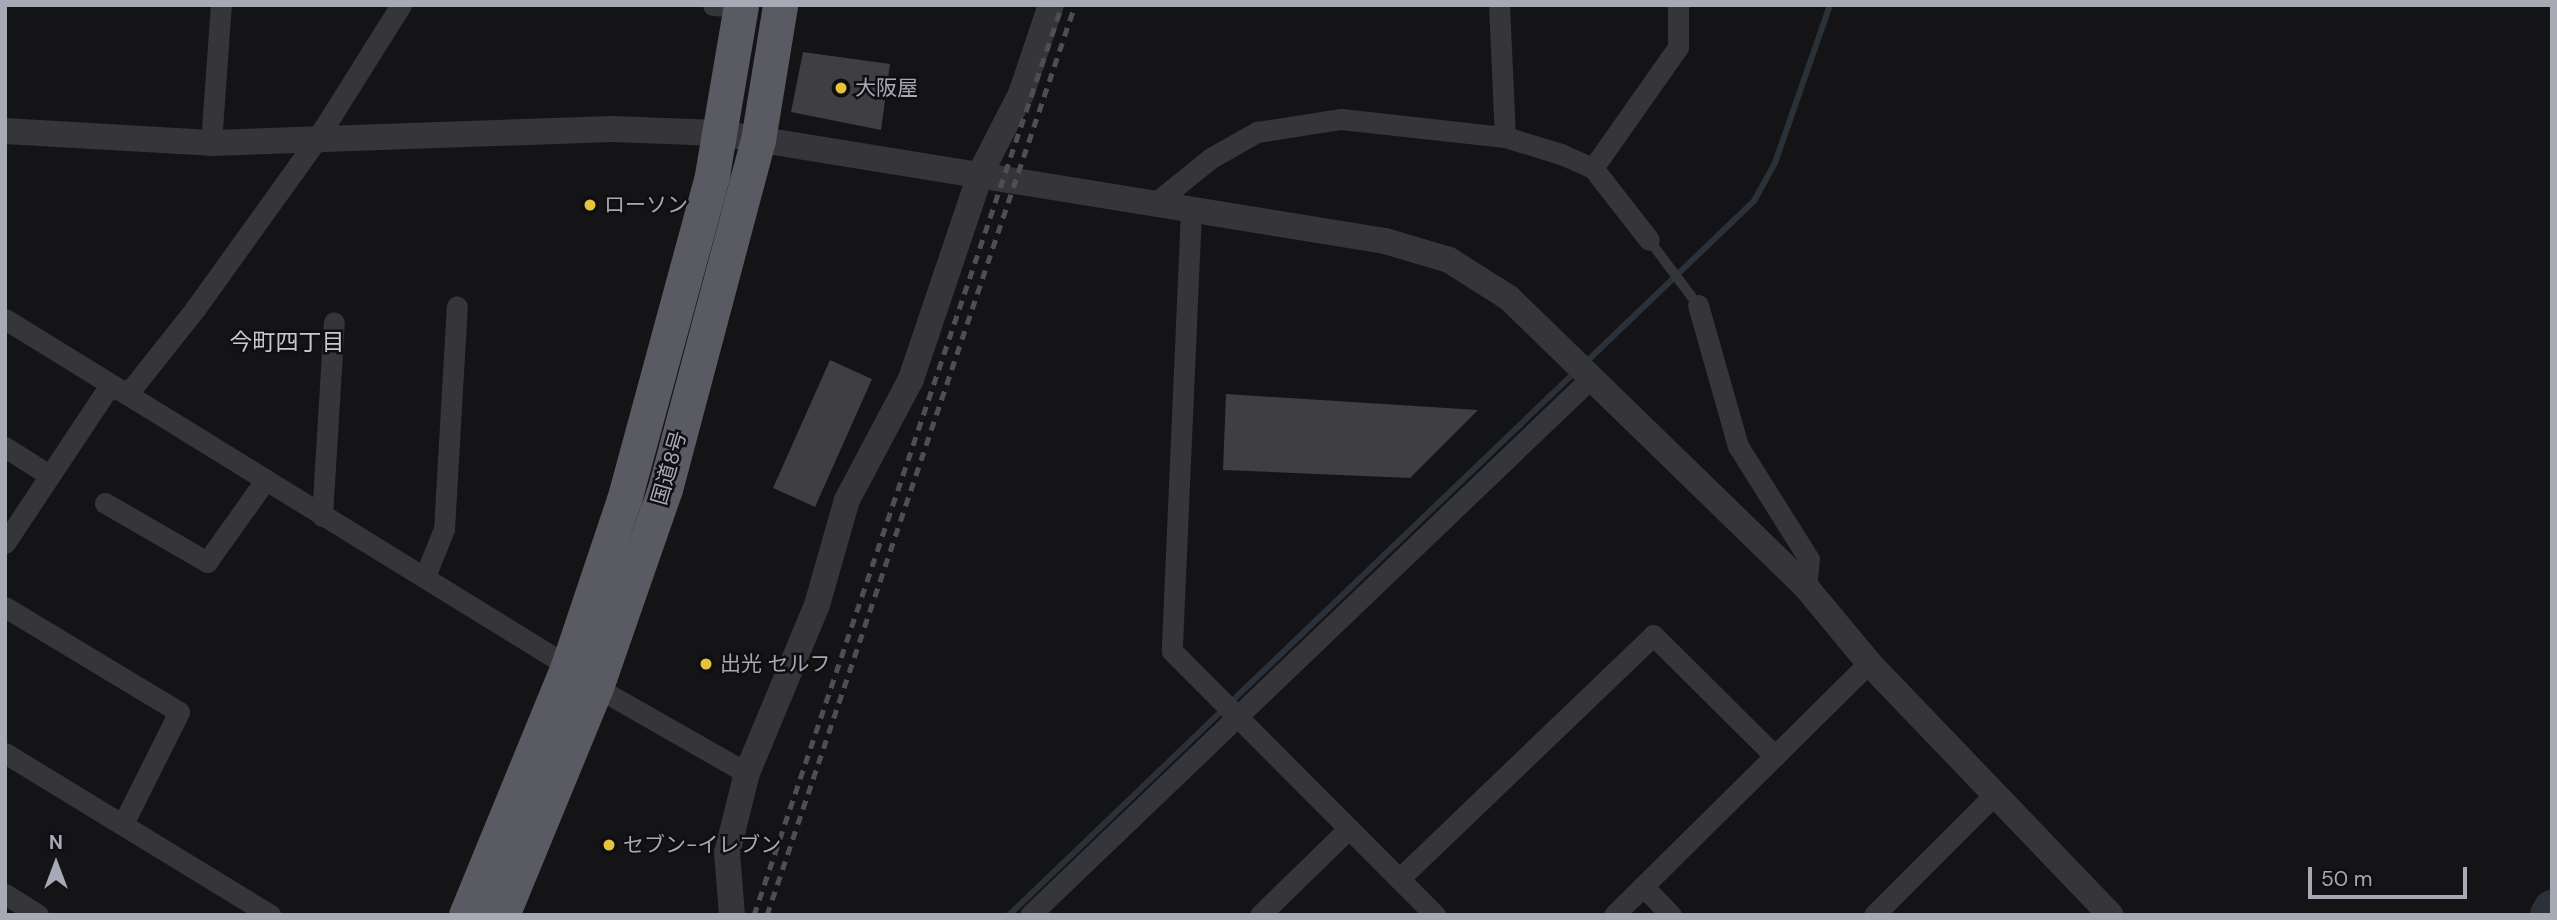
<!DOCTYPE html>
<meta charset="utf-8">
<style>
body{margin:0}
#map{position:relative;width:2557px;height:920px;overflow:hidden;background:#141416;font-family:"DM Sans","Noto Sans JP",sans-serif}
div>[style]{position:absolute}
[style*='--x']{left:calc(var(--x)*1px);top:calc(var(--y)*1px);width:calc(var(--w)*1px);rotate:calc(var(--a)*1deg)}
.stream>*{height:6px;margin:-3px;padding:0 3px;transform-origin:3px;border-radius:3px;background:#2b3139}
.river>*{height:38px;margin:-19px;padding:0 19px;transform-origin:19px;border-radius:19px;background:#2b3139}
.building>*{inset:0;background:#3e3e43}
.service>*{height:10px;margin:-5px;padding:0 5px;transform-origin:5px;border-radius:5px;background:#35353a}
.minor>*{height:21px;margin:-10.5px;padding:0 10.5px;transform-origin:10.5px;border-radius:10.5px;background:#35353a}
.tertiary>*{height:26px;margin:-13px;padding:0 13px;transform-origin:13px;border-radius:13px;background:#35353a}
.trunk>*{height:35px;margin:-17.5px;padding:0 17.5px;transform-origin:17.5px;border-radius:17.5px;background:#5a5a62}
.rail>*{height:5px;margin-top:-2.5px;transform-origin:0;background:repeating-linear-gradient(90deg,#4e4f55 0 9px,transparent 0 16px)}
.dots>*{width:19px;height:19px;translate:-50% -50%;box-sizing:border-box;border:4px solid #0f0f11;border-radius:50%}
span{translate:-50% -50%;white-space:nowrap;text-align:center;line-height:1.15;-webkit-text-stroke:5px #0f0f11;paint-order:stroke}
.poi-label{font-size:21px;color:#a7a9b5}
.left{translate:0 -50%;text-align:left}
.street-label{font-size:21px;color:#a7a9b5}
.neighbourhood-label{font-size:23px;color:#c7c9d1}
.frame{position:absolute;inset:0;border:7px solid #a7a9b5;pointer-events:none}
.north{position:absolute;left:21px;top:829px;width:70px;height:70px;-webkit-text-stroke:5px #0f0f11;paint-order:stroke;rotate:0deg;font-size:19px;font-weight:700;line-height:28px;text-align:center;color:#a7a9b5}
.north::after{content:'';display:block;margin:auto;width:24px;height:32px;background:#a7a9b5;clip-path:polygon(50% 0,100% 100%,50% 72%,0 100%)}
.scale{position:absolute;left:2308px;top:867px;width:159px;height:32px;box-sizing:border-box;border:4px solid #a7a9b5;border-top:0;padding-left:9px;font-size:21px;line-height:24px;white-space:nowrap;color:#a7a9b5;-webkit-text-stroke:5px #0f0f11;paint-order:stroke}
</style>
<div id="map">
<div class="stream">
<i style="--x:1584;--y:364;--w:236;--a:-43.8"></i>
<i style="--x:1754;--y:201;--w:43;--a:-61.1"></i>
<i style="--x:1775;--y:163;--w:167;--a:-70.8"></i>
<i style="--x:1009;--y:915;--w:786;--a:-43.81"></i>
</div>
<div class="river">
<i style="--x:2549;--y:915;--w:7;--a:-63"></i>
</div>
<div class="building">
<i style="clip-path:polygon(803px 52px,890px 64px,881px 130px,791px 112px)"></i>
<i style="clip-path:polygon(830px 360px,872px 379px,815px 507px,773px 488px)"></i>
<i style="clip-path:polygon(1226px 394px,1478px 410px,1410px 478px,1223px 470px)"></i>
</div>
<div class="service">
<i style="--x:1649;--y:240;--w:81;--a:53"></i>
</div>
<div class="minor">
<i style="--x:713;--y:5;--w:28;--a:4"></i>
<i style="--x:1499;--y:5;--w:132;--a:87.4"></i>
<i style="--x:211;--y:143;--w:138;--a:-85.9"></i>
<i style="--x:1593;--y:168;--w:148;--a:-54.9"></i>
<i style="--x:1678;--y:47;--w:42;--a:-90"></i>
<i style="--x:1154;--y:204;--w:73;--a:-38.9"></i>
<i style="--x:1211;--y:158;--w:53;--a:-29.5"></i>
<i style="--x:1257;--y:132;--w:85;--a:-8.8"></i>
<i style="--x:1341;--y:119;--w:165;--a:6.3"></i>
<i style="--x:1505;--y:137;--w:59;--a:16.9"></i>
<i style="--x:1561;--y:154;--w:35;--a:24"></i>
<i style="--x:1593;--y:168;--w:91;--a:52.1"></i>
<i style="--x:1191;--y:210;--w:441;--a:92.5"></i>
<i style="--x:1172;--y:651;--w:373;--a:45.1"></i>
<i style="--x:1698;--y:305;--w:147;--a:74.2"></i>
<i style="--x:1738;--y:446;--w:133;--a:57.9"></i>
<i style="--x:1809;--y:559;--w:28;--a:96"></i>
<i style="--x:5;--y:319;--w:661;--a:31.65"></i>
<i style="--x:108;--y:388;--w:22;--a:8"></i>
<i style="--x:130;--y:391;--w:105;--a:-51.6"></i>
<i style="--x:195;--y:309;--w:206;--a:-54.3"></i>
<i style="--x:315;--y:142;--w:162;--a:-57.9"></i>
<i style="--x:5;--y:447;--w:52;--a:32.5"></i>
<i style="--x:105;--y:503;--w:118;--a:30"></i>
<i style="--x:207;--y:562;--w:98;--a:-54.5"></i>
<i style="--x:322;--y:516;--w:194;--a:-86.5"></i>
<i style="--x:5;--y:543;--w:186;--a:-56.4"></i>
<i style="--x:425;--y:576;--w:51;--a:-68"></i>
<i style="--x:444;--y:529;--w:223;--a:-86.7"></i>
<i style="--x:5;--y:607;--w:203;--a:31.1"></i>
<i style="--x:179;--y:712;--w:125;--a:116.6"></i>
<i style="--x:596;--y:687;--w:174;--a:29.7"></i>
<i style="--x:5;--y:753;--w:311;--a:31.4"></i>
<i style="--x:1399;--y:879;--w:352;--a:-43.8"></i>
<i style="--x:1653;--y:635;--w:172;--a:44.8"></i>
<i style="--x:1643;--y:886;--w:40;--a:46"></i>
<i style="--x:5;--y:894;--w:39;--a:32"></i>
<i style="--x:1030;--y:915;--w:779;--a:-43.75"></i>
<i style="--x:1260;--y:915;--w:124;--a:-44.3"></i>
<i style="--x:1614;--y:915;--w:359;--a:-44.7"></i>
<i style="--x:1874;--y:915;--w:168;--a:-45"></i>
</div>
<div class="tertiary">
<i style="--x:5;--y:131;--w:206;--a:3.3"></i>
<i style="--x:211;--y:143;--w:401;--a:-2"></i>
<i style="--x:612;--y:129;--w:107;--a:2.1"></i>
<i style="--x:719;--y:133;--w:675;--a:9.21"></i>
<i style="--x:1385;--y:241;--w:67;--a:16.5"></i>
<i style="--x:1449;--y:260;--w:71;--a:32.3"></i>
<i style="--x:1509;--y:298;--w:414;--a:44.2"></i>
<i style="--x:1806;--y:587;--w:99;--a:50.3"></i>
<i style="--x:1869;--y:663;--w:349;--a:46.2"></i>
<i style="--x:732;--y:915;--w:62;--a:-94.6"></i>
<i style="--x:727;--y:853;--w:82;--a:-76"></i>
<i style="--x:747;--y:773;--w:182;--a:-67.4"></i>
<i style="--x:817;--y:605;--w:109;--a:-74.1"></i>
<i style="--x:847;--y:500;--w:137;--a:-62.1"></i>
<i style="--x:911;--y:379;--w:219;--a:-71.3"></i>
<i style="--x:981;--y:172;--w:88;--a:-62.9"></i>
<i style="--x:1021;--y:94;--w:94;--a:-71.4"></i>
</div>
<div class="trunk">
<i style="--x:466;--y:915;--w:269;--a:-67.7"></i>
<i style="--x:568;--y:666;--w:175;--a:-71.4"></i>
<i style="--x:624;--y:500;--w:337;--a:-74.8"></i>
<i style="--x:712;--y:175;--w:172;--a:-80.3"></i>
<i style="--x:502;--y:915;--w:247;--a:-67.6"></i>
<i style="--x:596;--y:687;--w:210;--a:-70.8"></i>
<i style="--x:665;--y:489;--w:361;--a:-75.1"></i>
<i style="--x:758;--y:140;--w:137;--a:-80.7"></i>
</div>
<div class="rail">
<i style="--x:754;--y:915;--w:961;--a:-71.3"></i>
<i style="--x:767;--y:915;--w:961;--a:-71.3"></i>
</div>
<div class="dots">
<i style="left:841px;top:88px;background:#e6c33b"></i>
<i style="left:590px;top:205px;background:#e6c33b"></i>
<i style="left:706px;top:664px;background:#e6c33b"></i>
<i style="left:609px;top:845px;background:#e6c33b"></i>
</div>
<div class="poi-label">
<span class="left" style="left:855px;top:88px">大阪屋</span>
<span class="left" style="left:604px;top:205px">ローソン</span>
<span class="left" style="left:720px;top:664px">出光 セルフ</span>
<span class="left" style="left:623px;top:845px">セブン-イレブン</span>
</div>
<div class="street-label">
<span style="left:669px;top:468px;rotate:-74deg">国道8号</span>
</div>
<div class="neighbourhood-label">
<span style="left:287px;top:342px">今町四丁目</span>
</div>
<div class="frame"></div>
<div class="north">N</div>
<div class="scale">50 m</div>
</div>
